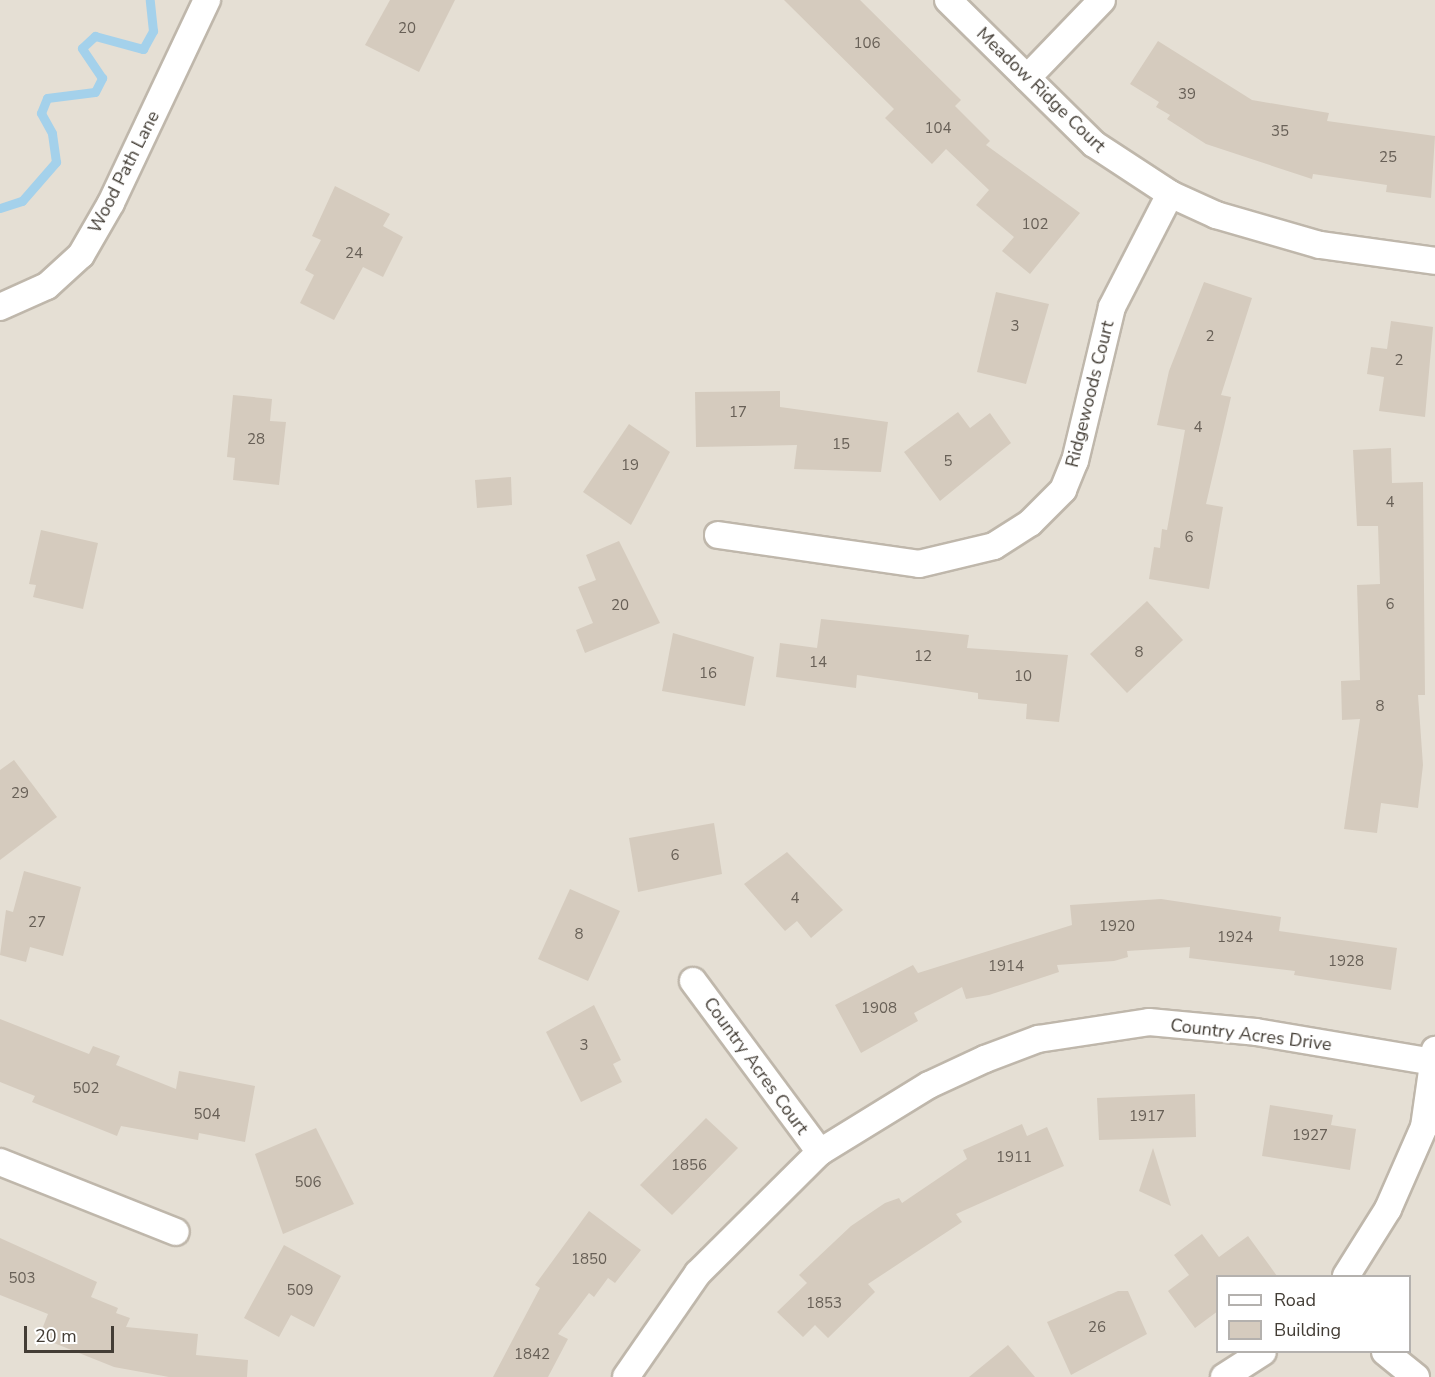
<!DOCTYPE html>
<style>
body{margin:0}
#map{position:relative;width:1435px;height:1377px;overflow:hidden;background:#f1ede5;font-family:"Nunito Sans",sans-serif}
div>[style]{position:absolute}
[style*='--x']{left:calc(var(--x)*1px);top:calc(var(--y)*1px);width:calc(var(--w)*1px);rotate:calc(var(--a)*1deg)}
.residential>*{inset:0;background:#e5dfd4}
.stream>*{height:9px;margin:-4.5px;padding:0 4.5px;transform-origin:4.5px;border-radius:4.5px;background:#a4d1eb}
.building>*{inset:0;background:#d5cbbe}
.roads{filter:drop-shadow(2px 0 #bfb7ab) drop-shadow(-2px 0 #bfb7ab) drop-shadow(0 2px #bfb7ab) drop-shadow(0 -2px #bfb7ab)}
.minor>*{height:26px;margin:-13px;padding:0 13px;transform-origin:13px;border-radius:13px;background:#fff}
span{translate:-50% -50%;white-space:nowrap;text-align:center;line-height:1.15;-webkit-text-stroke:4.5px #fff;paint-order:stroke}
.number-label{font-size:15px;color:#686057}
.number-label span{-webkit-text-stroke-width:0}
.street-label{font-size:18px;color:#433d35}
.legend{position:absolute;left:1216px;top:1275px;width:195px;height:78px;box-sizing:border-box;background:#fff;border:2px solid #b4b1ae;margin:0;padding:8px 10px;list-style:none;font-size:18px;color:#433d35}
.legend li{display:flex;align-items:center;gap:12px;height:30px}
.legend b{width:30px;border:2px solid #b4b1ae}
.scale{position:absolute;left:24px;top:1326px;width:90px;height:27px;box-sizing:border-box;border:3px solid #433d35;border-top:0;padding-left:8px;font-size:18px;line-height:21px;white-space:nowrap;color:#433d35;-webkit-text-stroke:4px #fff;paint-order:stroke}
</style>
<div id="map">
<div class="residential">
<i style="clip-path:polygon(evenodd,0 0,1435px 0,1435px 1377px,0 1377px,0 0,1218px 1276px,1410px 1276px,1410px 1352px,1218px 1352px,1218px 1276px)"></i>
</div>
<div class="stream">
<i style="--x:0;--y:208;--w:23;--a:-18"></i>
<i style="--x:22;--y:201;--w:52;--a:-48.9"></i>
<i style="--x:56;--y:162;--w:29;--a:-98"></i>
<i style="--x:52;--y:133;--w:23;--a:-119"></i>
<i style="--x:41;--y:113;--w:16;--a:-68"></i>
<i style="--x:47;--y:98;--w:48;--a:-7.1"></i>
<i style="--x:95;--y:92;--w:16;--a:-63"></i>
<i style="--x:102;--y:78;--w:36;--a:-124"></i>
<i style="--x:82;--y:48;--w:18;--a:-43"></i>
<i style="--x:95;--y:36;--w:50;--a:15.2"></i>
<i style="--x:143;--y:49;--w:21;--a:-61"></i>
<i style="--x:153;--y:31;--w:31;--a:-96"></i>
</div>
<div class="building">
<i style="clip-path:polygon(390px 0,455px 0,419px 72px,365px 45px)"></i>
<i style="clip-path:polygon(784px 0,860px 0,961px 100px,955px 106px,990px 141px,986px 145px,1080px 213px,1030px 274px,1002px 251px,1014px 237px,976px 205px,989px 190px,946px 149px,932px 164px,885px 118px,894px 109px)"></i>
<i style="clip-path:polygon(1158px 41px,1252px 100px,1329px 113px,1327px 121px,1435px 136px,1431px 198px,1386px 192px,1387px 185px,1313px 174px,1312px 179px,1206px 144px,1167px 119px,1170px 115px,1156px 107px,1159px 102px,1130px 84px)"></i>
<i style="clip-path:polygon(335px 186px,390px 214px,383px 226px,403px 237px,383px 277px,363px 267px,334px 320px,300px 303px,314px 275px,305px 270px,321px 240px,312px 236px)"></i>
<i style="clip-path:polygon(1204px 282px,1252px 298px,1221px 395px,1231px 397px,1206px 504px,1223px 507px,1209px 589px,1149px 579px,1154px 547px,1160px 548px,1162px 529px,1167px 530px,1185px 430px,1157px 425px,1169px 371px)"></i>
<i style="clip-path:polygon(996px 292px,1049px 304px,1026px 384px,977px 372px)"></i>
<i style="clip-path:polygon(1391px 321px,1433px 327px,1425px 417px,1379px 411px,1384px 377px,1367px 374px,1371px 347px,1387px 349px)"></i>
<i style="clip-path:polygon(780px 391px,780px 407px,888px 422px,881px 472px,794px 469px,797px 445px,696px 447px,695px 392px)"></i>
<i style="clip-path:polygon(233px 395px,272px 399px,270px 421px,286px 422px,279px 485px,233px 480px,235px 458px,227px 457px)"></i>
<i style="clip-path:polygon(958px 412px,970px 428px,990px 413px,1011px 443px,940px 501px,904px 452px)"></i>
<i style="clip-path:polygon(629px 424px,670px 452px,631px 525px,583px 492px)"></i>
<i style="clip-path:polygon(1391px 448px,1392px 483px,1423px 482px,1425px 695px,1418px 695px,1423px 765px,1418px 808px,1381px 803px,1377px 833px,1344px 829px,1360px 719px,1342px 720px,1341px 681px,1360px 680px,1357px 585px,1380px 584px,1378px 526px,1357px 526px,1353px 450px)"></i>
<i style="clip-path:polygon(511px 477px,512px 505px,477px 508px,475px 480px)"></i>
<i style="clip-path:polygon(41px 530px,98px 543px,83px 609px,33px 597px,36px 585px,29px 584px)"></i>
<i style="clip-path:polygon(619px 541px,660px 623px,585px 653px,576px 630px,593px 623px,578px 587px,596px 580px,586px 555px)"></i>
<i style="clip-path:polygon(1147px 601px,1183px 640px,1127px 693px,1090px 654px)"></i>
<i style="clip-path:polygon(821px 619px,969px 635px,967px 648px,1068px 655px,1059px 722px,1026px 719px,1027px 704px,978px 699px,978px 693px,857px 675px,856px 688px,776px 677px,780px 643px,817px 648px)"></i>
<i style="clip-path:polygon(673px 633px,754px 657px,745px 706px,662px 691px)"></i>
<i style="clip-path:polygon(14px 760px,57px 817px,0 860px,0 770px)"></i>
<i style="clip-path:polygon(714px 823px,722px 874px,638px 892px,629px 838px)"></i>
<i style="clip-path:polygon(787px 852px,843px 910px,811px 938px,797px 921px,785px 931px,744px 884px)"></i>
<i style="clip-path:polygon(24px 871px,81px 887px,63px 956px,30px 947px,26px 962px,0 955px,6px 910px,13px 912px)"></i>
<i style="clip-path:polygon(570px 889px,620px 911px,588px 981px,538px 959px)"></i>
<i style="clip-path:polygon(1161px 899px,1281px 917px,1279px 931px,1397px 948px,1391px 990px,1294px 975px,1295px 971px,1189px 958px,1190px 947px,1127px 951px,1128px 957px,1114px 961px,1057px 965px,1059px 972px,989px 995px,966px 999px,962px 987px,914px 1013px,918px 1021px,861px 1053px,835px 1005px,913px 965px,918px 973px,1072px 925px,1070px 905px)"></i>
<i style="clip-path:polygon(594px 1005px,621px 1060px,613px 1064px,622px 1082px,581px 1102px,546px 1032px)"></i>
<i style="clip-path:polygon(0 1019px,89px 1054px,93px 1046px,120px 1056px,116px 1065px,176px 1089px,179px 1071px,255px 1086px,245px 1142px,199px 1133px,198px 1140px,121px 1126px,117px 1136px,32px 1102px,35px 1096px,0 1082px)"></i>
<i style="clip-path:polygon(1195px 1094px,1196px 1137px,1099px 1140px,1097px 1098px)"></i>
<i style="clip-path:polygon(1270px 1105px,1333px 1115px,1331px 1125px,1356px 1129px,1350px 1170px,1262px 1156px)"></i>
<i style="clip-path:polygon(706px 1118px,738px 1148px,672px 1215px,640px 1185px)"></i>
<i style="clip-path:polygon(1022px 1124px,1027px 1136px,1047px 1127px,1064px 1166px,956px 1214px,962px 1222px,868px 1284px,875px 1292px,828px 1338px,815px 1325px,803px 1337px,777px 1312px,807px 1283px,799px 1275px,851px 1226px,885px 1203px,899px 1198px,902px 1203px,967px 1159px,963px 1150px)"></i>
<i style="clip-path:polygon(316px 1128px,354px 1204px,283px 1234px,255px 1154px)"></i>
<i style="clip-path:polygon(1153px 1148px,1171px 1206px,1139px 1191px)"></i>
<i style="clip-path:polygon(589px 1211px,641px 1250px,615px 1283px,608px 1278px,594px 1297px,589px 1293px,558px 1334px,568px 1339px,548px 1377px,493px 1377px,540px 1288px,535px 1285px)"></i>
<i style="clip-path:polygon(1202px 1234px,1219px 1257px,1248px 1236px,1277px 1276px,1218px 1276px,1218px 1311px,1195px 1328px,1168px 1291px,1189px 1275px,1174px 1255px)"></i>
<i style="clip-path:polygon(0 1238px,97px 1282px,91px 1297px,118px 1308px,116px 1313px,130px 1318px,126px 1327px,198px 1334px,196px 1355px,248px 1360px,247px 1377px,169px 1377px,114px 1367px,39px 1337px,48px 1314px,0 1295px)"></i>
<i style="clip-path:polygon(284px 1245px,341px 1276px,314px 1327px,291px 1315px,279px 1337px,244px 1318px)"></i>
<i style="clip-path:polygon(1118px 1291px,1128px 1291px,1147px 1334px,1071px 1375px,1047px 1322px)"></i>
<i style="clip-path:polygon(1008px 1345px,1035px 1377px,969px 1377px)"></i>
</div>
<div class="roads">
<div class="minor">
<i style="--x:948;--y:0;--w:205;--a:44.6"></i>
<i style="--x:1094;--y:144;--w:91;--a:33.3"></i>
<i style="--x:1170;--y:194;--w:51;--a:24.5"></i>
<i style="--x:1216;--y:215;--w:108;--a:16.1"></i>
<i style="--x:1320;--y:245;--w:116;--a:7.9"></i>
<i style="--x:1027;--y:78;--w:108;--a:-46.1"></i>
<i style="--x:0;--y:307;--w:51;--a:-24.1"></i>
<i style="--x:47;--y:286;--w:46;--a:-42.4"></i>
<i style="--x:81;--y:255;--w:60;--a:-60"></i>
<i style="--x:111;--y:203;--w:225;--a:-64.7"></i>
<i style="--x:718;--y:535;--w:203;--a:8.2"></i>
<i style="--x:919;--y:564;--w:77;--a:-13.5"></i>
<i style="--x:994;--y:546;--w:43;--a:-32.6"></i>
<i style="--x:1030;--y:523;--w:47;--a:-45"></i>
<i style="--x:1063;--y:490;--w:31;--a:-68"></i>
<i style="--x:1075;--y:461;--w:158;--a:-76.5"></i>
<i style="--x:1112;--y:307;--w:127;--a:-62.8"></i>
<i style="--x:693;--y:981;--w:213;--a:53.4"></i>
<i style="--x:0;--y:1162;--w:189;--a:21.7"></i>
<i style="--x:1346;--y:1276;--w:79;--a:-57.9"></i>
<i style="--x:1388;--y:1209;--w:90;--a:-66.3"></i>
<i style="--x:1424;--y:1127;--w:78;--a:-81.9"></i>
<i style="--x:1385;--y:1352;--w:40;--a:39"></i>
<i style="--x:626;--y:1377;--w:126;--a:-55.3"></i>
<i style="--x:698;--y:1273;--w:172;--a:-44.8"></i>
<i style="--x:820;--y:1152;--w:128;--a:-31.6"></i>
<i style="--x:929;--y:1085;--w:62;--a:-24.9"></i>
<i style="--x:985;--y:1059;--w:57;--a:-20.7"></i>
<i style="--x:1038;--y:1039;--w:112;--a:-8.7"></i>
<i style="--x:1149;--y:1022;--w:107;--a:5.3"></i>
<i style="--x:1256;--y:1032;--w:180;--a:9.6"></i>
<i style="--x:1224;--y:1377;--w:46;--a:-32.7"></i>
</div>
</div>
<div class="number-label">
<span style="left:407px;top:29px">20</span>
<span style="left:867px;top:44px">106</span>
<span style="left:1187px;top:95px">39</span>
<span style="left:938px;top:129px">104</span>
<span style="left:1280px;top:132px">35</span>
<span style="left:1388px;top:158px">25</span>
<span style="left:1035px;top:225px">102</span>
<span style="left:354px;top:254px">24</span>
<span style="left:1015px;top:327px">3</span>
<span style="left:1210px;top:337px">2</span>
<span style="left:1399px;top:361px">2</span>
<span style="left:738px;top:413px">17</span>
<span style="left:1198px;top:428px">4</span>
<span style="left:256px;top:440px">28</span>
<span style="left:841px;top:445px">15</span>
<span style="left:948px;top:462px">5</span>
<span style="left:630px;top:466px">19</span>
<span style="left:1390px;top:503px">4</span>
<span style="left:1189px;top:538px">6</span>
<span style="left:1390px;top:605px">6</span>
<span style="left:620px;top:606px">20</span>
<span style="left:1139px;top:653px">8</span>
<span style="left:923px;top:657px">12</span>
<span style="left:818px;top:663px">14</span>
<span style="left:708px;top:674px">16</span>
<span style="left:1023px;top:677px">10</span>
<span style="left:1380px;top:707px">8</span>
<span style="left:20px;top:794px">29</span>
<span style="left:675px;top:856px">6</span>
<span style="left:795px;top:899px">4</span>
<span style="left:37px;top:923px">27</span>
<span style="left:1117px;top:927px">1920</span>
<span style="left:579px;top:935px">8</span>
<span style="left:1235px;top:938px">1924</span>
<span style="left:1346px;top:962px">1928</span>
<span style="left:1006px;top:967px">1914</span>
<span style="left:879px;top:1009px">1908</span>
<span style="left:584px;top:1046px">3</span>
<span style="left:86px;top:1089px">502</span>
<span style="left:207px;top:1115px">504</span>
<span style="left:1147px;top:1117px">1917</span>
<span style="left:1310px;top:1136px">1927</span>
<span style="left:1014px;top:1158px">1911</span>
<span style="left:689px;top:1166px">1856</span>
<span style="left:308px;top:1183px">506</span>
<span style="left:589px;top:1260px">1850</span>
<span style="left:22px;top:1279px">503</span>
<span style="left:300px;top:1291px">509</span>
<span style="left:824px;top:1304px">1853</span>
<span style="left:1097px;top:1328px">26</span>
<span style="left:532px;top:1355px">1842</span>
</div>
<div class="street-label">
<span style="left:1041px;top:90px;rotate:44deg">Meadow Ridge Court</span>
<span style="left:124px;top:172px;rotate:-63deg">Wood Path Lane</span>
<span style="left:1090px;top:394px;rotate:-76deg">Ridgewoods Court</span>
<span style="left:1251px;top:1035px;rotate:7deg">Country Acres Drive</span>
<span style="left:756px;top:1066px;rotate:54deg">Country Acres Court</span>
</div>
<ul class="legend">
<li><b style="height:8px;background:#fff"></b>Road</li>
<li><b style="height:16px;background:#d5cbbe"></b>Building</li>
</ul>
<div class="scale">20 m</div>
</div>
